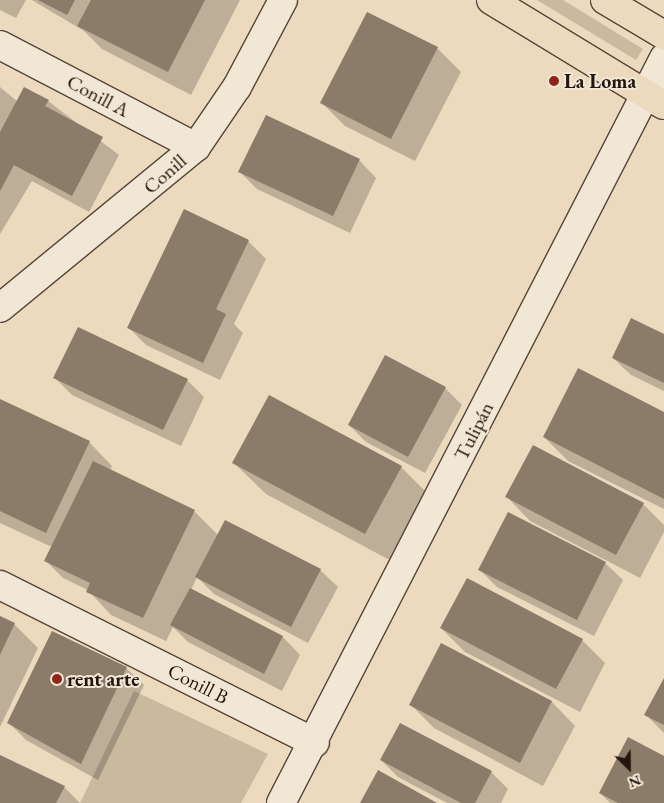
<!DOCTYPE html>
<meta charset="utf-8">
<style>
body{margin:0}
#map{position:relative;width:664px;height:803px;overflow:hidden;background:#ebdabd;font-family:"EB Garamond",serif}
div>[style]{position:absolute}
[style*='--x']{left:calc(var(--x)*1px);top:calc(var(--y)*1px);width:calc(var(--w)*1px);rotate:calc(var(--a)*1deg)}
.green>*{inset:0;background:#c9b99f}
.shadow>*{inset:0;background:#0003}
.building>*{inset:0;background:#8b7b69}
.roads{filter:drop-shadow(1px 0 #544639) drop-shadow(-1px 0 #544639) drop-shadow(0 1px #544639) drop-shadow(0 -1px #544639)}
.street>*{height:28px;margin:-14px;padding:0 14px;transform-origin:14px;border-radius:14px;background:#f2e7d4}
.secondary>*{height:28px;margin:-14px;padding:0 14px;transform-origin:14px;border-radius:14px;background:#f2e7d4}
.primary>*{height:28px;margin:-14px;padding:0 14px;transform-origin:14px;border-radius:14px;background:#ebdabd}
.dots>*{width:14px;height:14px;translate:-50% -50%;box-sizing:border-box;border:2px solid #f2e7d4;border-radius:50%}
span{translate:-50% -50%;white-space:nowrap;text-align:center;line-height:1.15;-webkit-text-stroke:4px #f2e7d4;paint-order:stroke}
.poi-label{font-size:20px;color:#22150d;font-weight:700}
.left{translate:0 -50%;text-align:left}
.street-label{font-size:20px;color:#22150d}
.north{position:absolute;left:604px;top:743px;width:50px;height:50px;-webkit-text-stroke:4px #f2e7d4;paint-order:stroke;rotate:157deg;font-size:14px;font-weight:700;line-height:20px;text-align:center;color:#22150d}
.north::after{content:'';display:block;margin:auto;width:18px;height:22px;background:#22150d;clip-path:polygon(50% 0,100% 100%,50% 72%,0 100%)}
</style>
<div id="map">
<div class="green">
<i style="clip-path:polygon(537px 0,563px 0,643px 49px,636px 60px)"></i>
<i style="clip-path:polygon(134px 691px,268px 754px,241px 803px,80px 803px)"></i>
</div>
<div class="shadow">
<i style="clip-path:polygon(0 0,26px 0,16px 18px,0 10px)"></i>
<i style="clip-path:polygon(32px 0,240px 0,191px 95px,102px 49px,84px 31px)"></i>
<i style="clip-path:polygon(437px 48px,461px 72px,415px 161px,345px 126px,322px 103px)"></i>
<i style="clip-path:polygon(0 87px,18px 102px,48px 101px,119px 155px,89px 212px,32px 181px,0 234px)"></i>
<i style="clip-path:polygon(359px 160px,376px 178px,350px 233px,257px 189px,240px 172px)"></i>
<i style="clip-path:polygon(248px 241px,266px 259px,234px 324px,243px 333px,220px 380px,146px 345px,128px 327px)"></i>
<i style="clip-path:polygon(664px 335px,664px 391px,631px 375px,613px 358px)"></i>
<i style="clip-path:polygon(55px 378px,187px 380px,204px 397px,181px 446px,72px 395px)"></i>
<i style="clip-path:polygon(445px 388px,462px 405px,425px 473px,366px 442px,349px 425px)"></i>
<i style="clip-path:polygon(0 400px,89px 442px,112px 466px,110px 470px,194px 511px,218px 535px,320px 570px,338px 587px,308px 643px,214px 594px,197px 577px,191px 590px,283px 637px,300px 655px,282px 691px,188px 642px,173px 627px,166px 641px,111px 615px,88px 590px,63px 578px,46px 561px,52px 547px,0 523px)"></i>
<i style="clip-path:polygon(664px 413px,664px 509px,568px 461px,544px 437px)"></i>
<i style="clip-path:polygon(234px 463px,401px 467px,433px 499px,397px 564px,266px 494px)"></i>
<i style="clip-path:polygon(507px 497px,643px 504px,664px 525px,664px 532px,640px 578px,530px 521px)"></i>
<i style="clip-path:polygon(605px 563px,623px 580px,594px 636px,497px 587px,480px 570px)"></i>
<i style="clip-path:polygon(0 617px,14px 624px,38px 648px,0 727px)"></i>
<i style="clip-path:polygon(441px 628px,582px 640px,605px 663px,580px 712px,465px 652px)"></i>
<i style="clip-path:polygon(442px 645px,552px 702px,575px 726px,543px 786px,434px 728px,410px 704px)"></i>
<i style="clip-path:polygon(126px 668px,144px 685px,98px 780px,26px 740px,9px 723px)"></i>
<i style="clip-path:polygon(664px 680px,664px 733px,646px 715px)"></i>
<i style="clip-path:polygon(0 757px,64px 787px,80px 803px,0 803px)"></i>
<i style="clip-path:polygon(664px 758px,664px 803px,610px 803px,600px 793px)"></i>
<i style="clip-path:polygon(381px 760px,491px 772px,508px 789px,501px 803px,447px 803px,398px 777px)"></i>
</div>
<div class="building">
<i style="clip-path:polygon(38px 0,75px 0,67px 15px)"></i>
<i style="clip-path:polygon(91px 0,205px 0,168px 72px,77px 26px)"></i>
<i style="clip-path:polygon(367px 12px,438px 47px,391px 139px,320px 103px)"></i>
<i style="clip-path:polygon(24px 87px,49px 100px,45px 106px,103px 137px,72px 196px,14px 165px,0 191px,0 132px)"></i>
<i style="clip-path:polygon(266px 115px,360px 159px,333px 216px,238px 172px)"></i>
<i style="clip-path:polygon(184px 209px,249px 240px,216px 309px,226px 314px,203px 363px,127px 328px)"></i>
<i style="clip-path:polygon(631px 318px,664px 334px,664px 383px,612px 358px)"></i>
<i style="clip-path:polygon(78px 327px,188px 379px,163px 430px,53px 378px)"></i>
<i style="clip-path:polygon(385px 355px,446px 387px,408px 457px,348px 425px)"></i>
<i style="clip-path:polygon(578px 368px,664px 412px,664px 499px,543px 437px)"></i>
<i style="clip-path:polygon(269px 395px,402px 466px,365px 534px,232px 463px)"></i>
<i style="clip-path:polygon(0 399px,90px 441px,46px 533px,0 511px)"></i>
<i style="clip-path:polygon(533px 445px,644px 503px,616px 555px,505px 497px)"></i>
<i style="clip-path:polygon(93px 461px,195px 510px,143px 618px,86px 592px,90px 583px,44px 561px)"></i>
<i style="clip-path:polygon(508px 512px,606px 562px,577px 620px,478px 570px)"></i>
<i style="clip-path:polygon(225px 520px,321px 569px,291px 627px,195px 577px)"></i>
<i style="clip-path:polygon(467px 578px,583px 639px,556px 689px,440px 628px)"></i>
<i style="clip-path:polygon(190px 588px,283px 636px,264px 674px,170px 625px)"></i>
<i style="clip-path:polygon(0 616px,15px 623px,0 655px)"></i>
<i style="clip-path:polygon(52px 631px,127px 667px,81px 764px,7px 723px)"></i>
<i style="clip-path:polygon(441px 643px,552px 701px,520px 763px,409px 705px)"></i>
<i style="clip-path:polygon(664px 678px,664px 725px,644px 715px)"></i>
<i style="clip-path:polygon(400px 723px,492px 771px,475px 803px,461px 803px,380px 760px)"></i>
<i style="clip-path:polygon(628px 737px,664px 756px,664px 803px,618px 803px,599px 793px)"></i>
<i style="clip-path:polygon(0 755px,65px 786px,56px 803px,0 803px)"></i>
<i style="clip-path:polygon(378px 770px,437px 803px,360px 803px)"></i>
</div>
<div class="roads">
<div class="street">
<i style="--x:0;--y:45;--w:221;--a:27.5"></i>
<i style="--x:0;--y:585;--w:352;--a:26.6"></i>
</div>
<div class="secondary">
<i style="--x:0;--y:308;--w:254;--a:-39.4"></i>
<i style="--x:196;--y:147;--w:73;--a:-55.7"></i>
<i style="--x:237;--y:87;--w:98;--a:-62.1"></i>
<i style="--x:281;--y:803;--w:838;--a:-62.79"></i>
</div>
<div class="primary">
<i style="--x:491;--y:0;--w:202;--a:31.3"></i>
<i style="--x:605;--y:0;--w:69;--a:30.7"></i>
</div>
</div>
<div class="dots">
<i style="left:554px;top:81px;background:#8f2418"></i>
<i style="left:57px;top:679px;background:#8f2418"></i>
</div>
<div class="poi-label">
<span class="left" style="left:564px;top:81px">La Loma</span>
<span class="left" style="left:67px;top:679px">rent arte</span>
</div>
<div class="street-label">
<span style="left:98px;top:96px;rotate:28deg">Conill A</span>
<span style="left:165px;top:174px;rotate:-41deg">Conill</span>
<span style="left:474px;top:431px;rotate:-63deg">Tulipán</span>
<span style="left:198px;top:684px;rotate:27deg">Conill B</span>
</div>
<div class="north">N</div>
</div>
